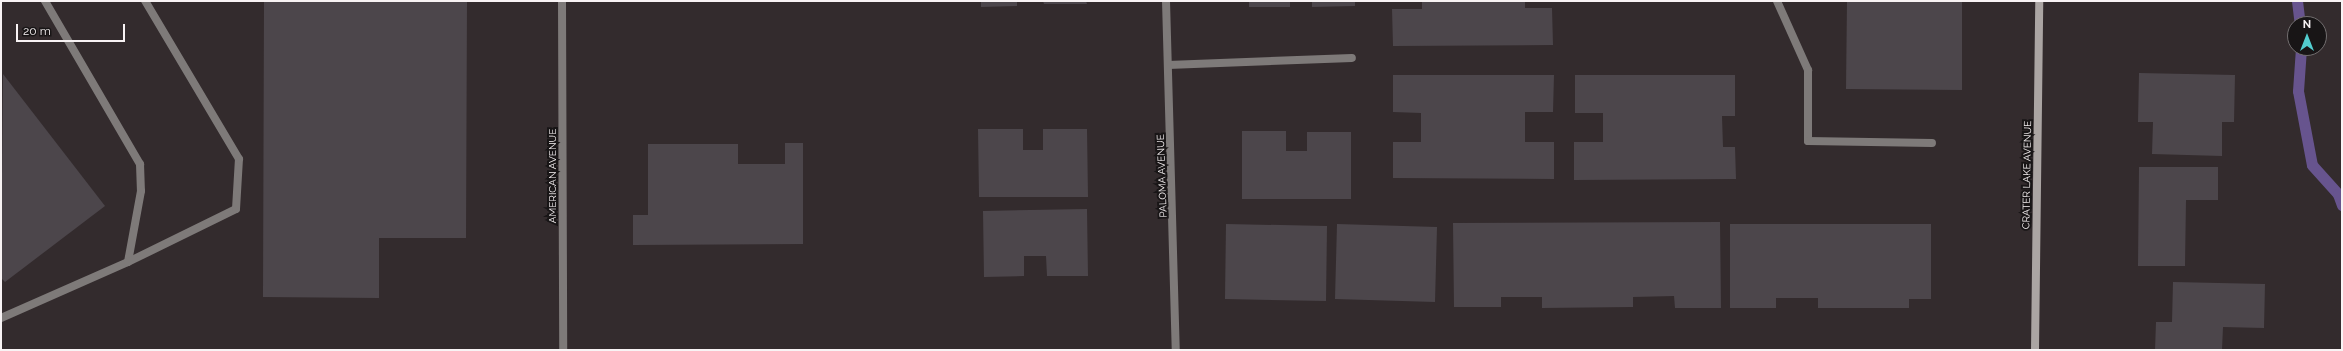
<!DOCTYPE html>
<style>
body{margin:0}
#map{position:relative;width:2343px;height:351px;overflow:hidden;background:#332b2d;font-family:Raleway,sans-serif}
div>[style]{position:absolute}
[style*='--x']{left:calc(var(--x)*1px);top:calc(var(--y)*1px);width:calc(var(--w)*1px);rotate:calc(var(--a)*1deg)}
.stream>*{height:11px;margin:-5.5px;padding:0 5.5px;transform-origin:5.5px;border-radius:5.5px;background:#67548e}
.building>*{inset:0;background:#4c464b}
.lane>*{height:8px;margin:-4px;padding:0 4px;transform-origin:4px;border-radius:4px;background:#7e7a79}
.street>*{height:8px;margin:-4px;padding:0 4px;transform-origin:4px;border-radius:4px;background:#7e7a79}
.secondary>*{height:8px;margin:-4px;padding:0 4px;transform-origin:4px;border-radius:4px;background:#aba5a3}
span{translate:-50% -50%;white-space:nowrap;text-align:center;line-height:1.15;-webkit-text-stroke:4px #181516;paint-order:stroke}
.street-label{font-size:10px;color:#f8f3f4}
.frame{position:absolute;inset:0;border:2px solid #f8f3f4;pointer-events:none}
.north{position:absolute;left:2287px;top:16px;width:40px;height:40px;box-sizing:border-box;background:#181516;border:1px solid #726e6f;border-radius:50%;rotate:0deg;font-size:11px;font-weight:700;line-height:16px;text-align:center;color:#f8f3f4}
.north::after{content:'';display:block;margin:auto;width:14px;height:18px;background:#52cdcf;clip-path:polygon(50% 0,100% 100%,50% 72%,0 100%)}
.scale{position:absolute;left:16px;top:24px;width:109px;height:18px;box-sizing:border-box;border:2px solid #f8f3f4;border-top:0;padding-left:5px;font-size:12px;line-height:14px;white-space:nowrap;color:#f8f3f4;-webkit-text-stroke:3px #181516;paint-order:stroke}
</style>
<div id="map">
<div class="stream">
<i style="--x:2297;--y:1;--w:23;--a:83"></i>
<i style="--x:2301;--y:48;--w:43;--a:94"></i>
<i style="--x:2298;--y:91;--w:75;--a:79.3"></i>
<i style="--x:2312;--y:165;--w:39;--a:48"></i>
<i style="--x:2338;--y:194;--w:12;--a:70"></i>
</div>
<div class="building">
<i style="clip-path:polygon(264px 1px,467px 1px,466px 238px,379px 238px,379px 298px,263px 297px)"></i>
<i style="clip-path:polygon(981px 1px,1017px 1px,1017px 6px,981px 7px)"></i>
<i style="clip-path:polygon(1043px 1px,1086px 1px,1087px 4px,1044px 4px)"></i>
<i style="clip-path:polygon(1249px 1px,1290px 1px,1290px 7px,1249px 7px)"></i>
<i style="clip-path:polygon(1312px 1px,1355px 1px,1355px 6px,1312px 7px)"></i>
<i style="clip-path:polygon(1422px 1px,1525px 1px,1525px 8px,1552px 8px,1553px 45px,1393px 46px,1392px 9px,1422px 9px)"></i>
<i style="clip-path:polygon(1847px 1px,1962px 1px,1962px 90px,1846px 89px)"></i>
<i style="clip-path:polygon(2139px 73px,2235px 75px,2234px 122px,2222px 122px,2222px 156px,2152px 154px,2153px 122px,2138px 122px)"></i>
<i style="clip-path:polygon(3px 74px,105px 206px,5px 282px,1px 278px)"></i>
<i style="clip-path:polygon(1393px 75px,1554px 75px,1553px 112px,1525px 112px,1525px 142px,1554px 142px,1554px 179px,1393px 178px,1393px 142px,1421px 142px,1421px 113px,1393px 112px)"></i>
<i style="clip-path:polygon(1575px 75px,1735px 75px,1735px 116px,1722px 116px,1723px 147px,1735px 147px,1736px 179px,1574px 180px,1574px 142px,1603px 142px,1603px 113px,1575px 113px)"></i>
<i style="clip-path:polygon(978px 129px,1023px 129px,1023px 150px,1043px 150px,1043px 129px,1087px 129px,1088px 197px,979px 197px)"></i>
<i style="clip-path:polygon(1242px 131px,1286px 131px,1286px 151px,1307px 151px,1307px 132px,1351px 132px,1351px 199px,1242px 199px)"></i>
<i style="clip-path:polygon(785px 143px,803px 143px,803px 244px,633px 245px,633px 215px,648px 215px,648px 144px,738px 144px,738px 164px,785px 164px)"></i>
<i style="clip-path:polygon(2139px 167px,2218px 167px,2218px 200px,2186px 200px,2185px 266px,2138px 266px)"></i>
<i style="clip-path:polygon(1087px 209px,1088px 276px,1047px 276px,1046px 256px,1024px 256px,1024px 276px,984px 277px,983px 211px)"></i>
<i style="clip-path:polygon(1720px 222px,1721px 308px,1675px 308px,1674px 296px,1633px 297px,1633px 307px,1542px 308px,1542px 297px,1501px 297px,1501px 307px,1454px 307px,1453px 223px)"></i>
<i style="clip-path:polygon(1226px 224px,1327px 226px,1326px 301px,1225px 299px)"></i>
<i style="clip-path:polygon(1337px 224px,1437px 227px,1435px 302px,1335px 299px)"></i>
<i style="clip-path:polygon(1730px 224px,1931px 224px,1931px 299px,1909px 299px,1909px 308px,1818px 308px,1818px 298px,1776px 298px,1776px 308px,1730px 308px)"></i>
<i style="clip-path:polygon(2173px 282px,2265px 284px,2264px 328px,2223px 327px,2222px 350px,2155px 350px,2156px 322px,2172px 322px)"></i>
</div>
<div class="lane">
<i style="--x:45;--y:1;--w:189;--a:59.8"></i>
<i style="--x:140;--y:164;--w:27;--a:88"></i>
<i style="--x:141;--y:191;--w:72;--a:100.4"></i>
<i style="--x:1777;--y:1;--w:76;--a:65.8"></i>
<i style="--x:1808;--y:70;--w:71;--a:90"></i>
<i style="--x:1808;--y:141;--w:124;--a:0.9"></i>
<i style="--x:1168;--y:65;--w:184;--a:-2.2"></i>
<i style="--x:1;--y:318;--w:139;--a:-23.8"></i>
<i style="--x:128;--y:262;--w:120;--a:-26.1"></i>
<i style="--x:236;--y:209;--w:50;--a:-86.6"></i>
<i style="--x:239;--y:159;--w:184;--a:-120.7"></i>
</div>
<div class="street">
<i style="--x:562;--y:1;--w:349;--a:89.8"></i>
<i style="--x:1166;--y:1;--w:349;--a:88.4"></i>
</div>
<div class="secondary">
<i style="--x:2035;--y:350;--w:349;--a:-89.3"></i>
</div>
<div class="street-label">
<span style="left:2027px;top:175px;rotate:-89deg">CRATER LAKE AVENUE</span>
<span style="left:553px;top:176px;rotate:-90deg">AMERICAN AVENUE</span>
<span style="left:1162px;top:176px;rotate:-92deg">PALOMA AVENUE</span>
</div>
<div class="frame"></div>
<div class="north">N</div>
<div class="scale">20 m</div>
</div>
